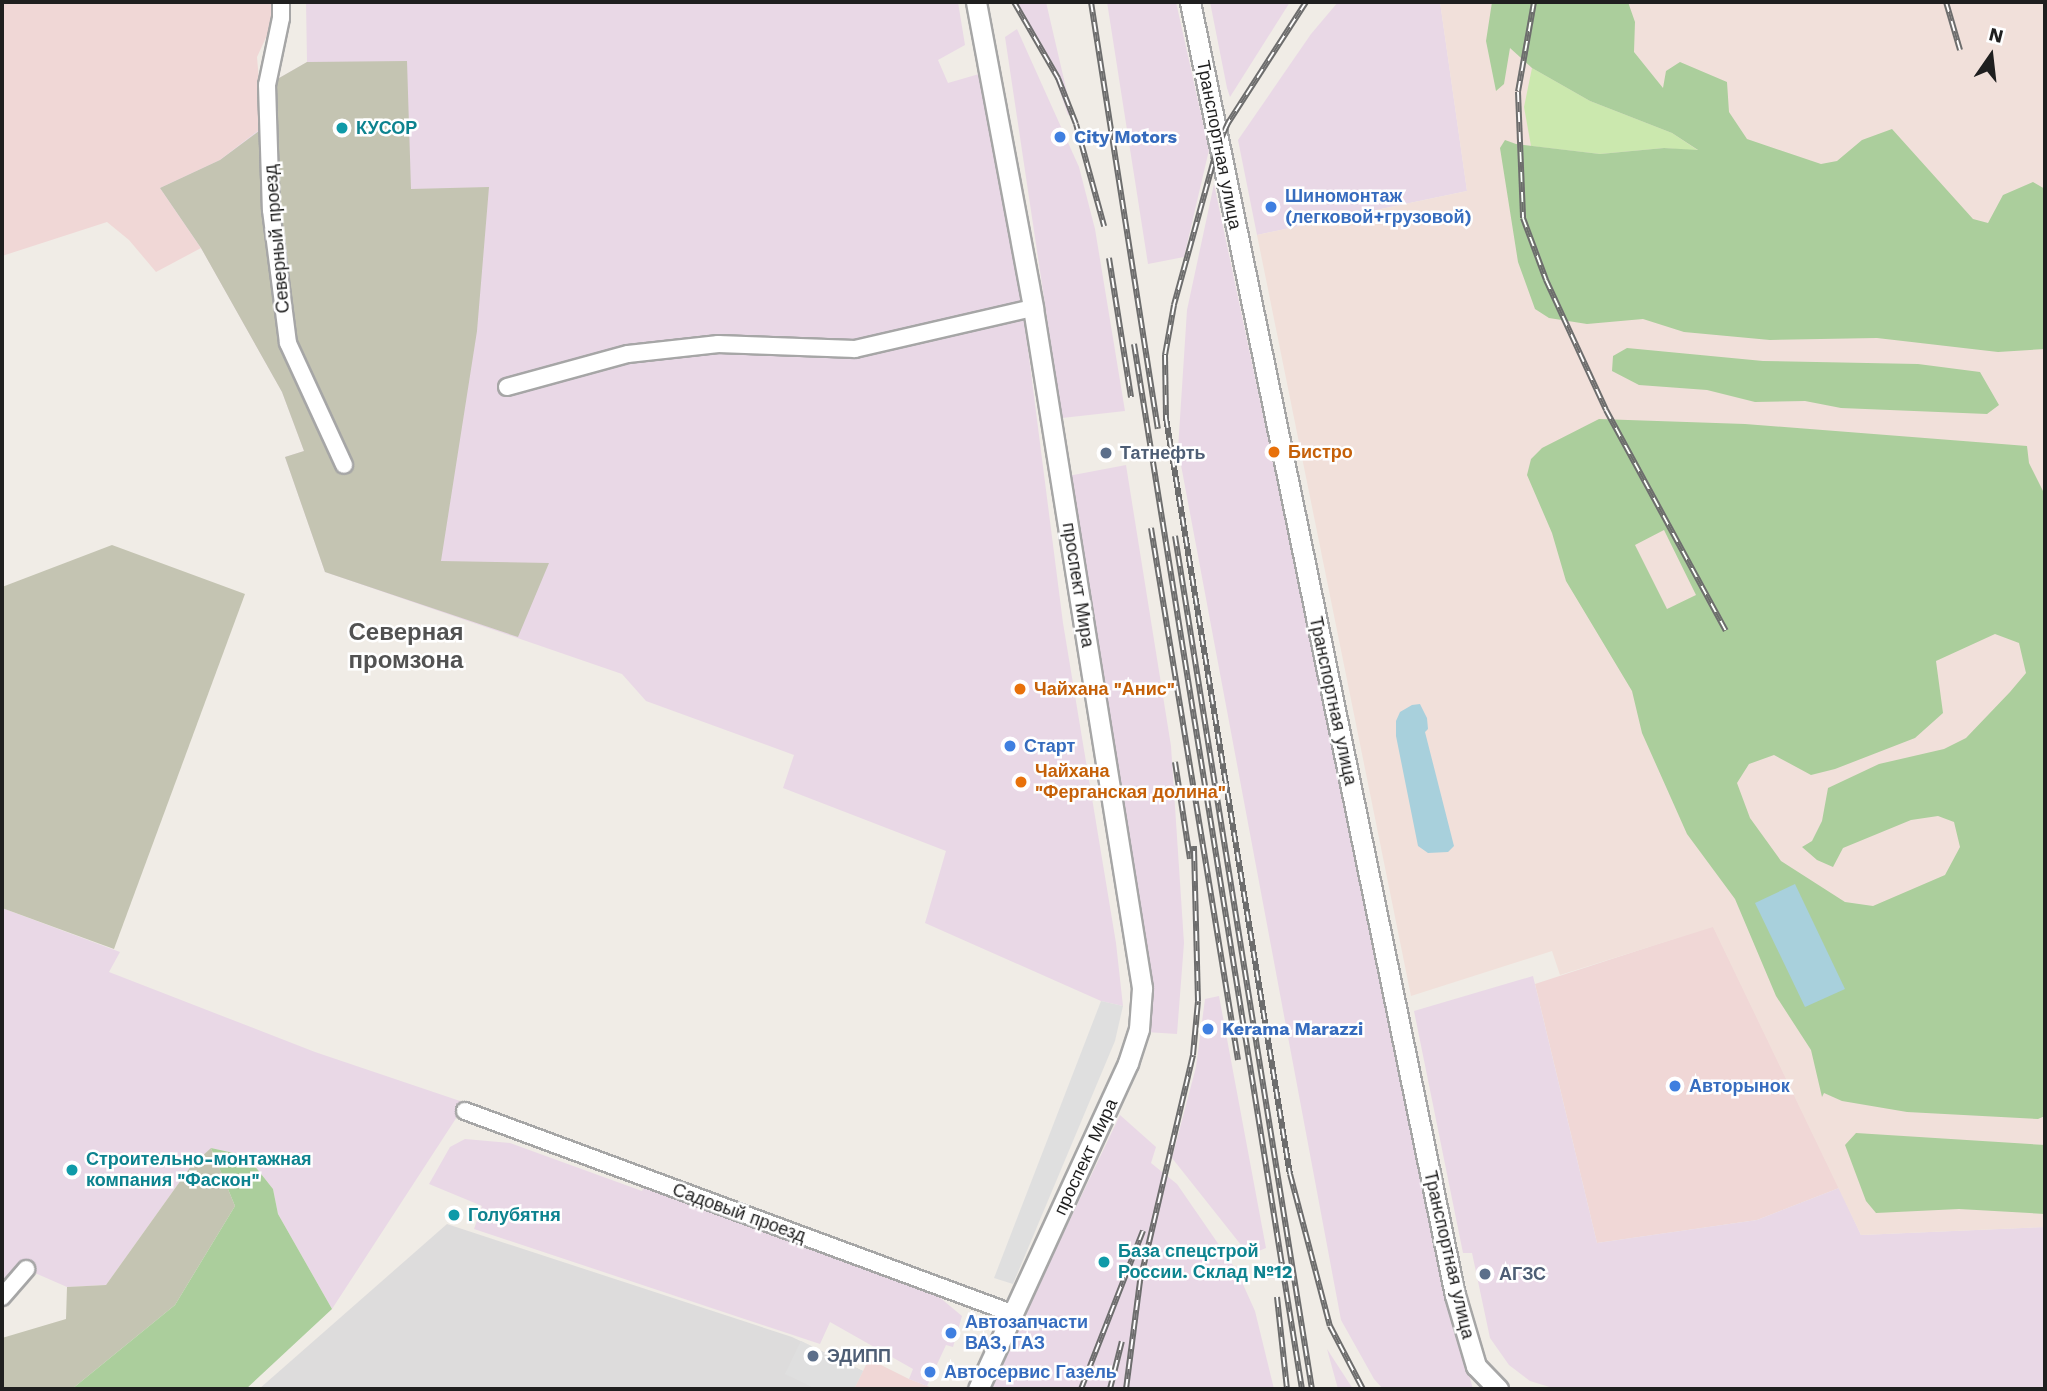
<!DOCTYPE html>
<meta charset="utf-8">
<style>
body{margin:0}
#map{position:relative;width:2047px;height:1391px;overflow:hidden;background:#f0ece6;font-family:"Work Sans",sans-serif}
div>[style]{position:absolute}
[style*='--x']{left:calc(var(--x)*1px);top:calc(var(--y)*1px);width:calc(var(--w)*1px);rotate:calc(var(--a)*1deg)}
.residential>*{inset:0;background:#dddcdc}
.commercial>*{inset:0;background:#f0d7d6}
.industrial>*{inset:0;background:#e9d8e6}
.military>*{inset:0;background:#f1e0da}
.construction>*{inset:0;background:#c4c4b2}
.grass>*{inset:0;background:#cbe8ae}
.forest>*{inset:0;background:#abce9c}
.parking>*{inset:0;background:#dfdfdf}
.water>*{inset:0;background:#a8d0dc}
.roads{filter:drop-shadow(2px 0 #a6a6a6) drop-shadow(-2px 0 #a6a6a6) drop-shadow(0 2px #a6a6a6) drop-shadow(0 -2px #a6a6a6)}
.minor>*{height:16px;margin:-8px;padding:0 8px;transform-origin:8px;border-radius:8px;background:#fff}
.tertiary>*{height:19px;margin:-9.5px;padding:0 9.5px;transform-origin:9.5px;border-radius:9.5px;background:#fff}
.rail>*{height:6px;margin-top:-3px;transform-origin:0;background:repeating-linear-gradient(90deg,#fff 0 10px,#6d6d6d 0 20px);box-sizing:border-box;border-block:2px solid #6d6d6d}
.dots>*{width:19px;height:19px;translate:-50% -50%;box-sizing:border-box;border:4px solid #fff;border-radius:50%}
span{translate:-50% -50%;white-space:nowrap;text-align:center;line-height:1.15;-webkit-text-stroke:5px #fff;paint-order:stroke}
.culture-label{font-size:18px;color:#0d838f;font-weight:700}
.left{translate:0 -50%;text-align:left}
.shop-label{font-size:18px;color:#366cbe;font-weight:700}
.street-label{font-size:18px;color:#1f1f1f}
.food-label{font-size:18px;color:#c56008;font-weight:700}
.service-label{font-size:18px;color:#4e5e75;font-weight:700}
.district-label{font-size:24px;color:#525252;font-weight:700}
.frame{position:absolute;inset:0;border:4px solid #1f1f1f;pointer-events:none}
.north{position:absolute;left:1956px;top:21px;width:70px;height:70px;-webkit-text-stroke:5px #fff;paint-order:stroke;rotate:14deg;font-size:19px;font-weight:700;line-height:28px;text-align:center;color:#1f1f1f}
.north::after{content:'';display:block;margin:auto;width:24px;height:32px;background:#1f1f1f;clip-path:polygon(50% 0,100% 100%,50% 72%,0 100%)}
</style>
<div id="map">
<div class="residential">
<i style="clip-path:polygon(447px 1224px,792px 1337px,863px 1371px,854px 1389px,259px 1389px)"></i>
</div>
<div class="commercial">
<i style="clip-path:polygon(2px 2px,274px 2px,275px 18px,257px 57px,263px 127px,220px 160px,160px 188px,201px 248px,156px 272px,129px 240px,107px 222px,2px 256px)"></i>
<i style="clip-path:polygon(1713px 926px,1839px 1188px,1757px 1220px,1597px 1243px,1535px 984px)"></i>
<i style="clip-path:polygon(869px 1359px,909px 1379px,935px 1389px,854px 1389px)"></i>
</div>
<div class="industrial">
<i style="clip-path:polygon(306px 2px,958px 2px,965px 45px,938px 60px,948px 83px,979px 74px,1023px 310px,1063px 623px,1116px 943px,1123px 1006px,1101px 1001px,925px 923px,946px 851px,783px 788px,794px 755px,646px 701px,622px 674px,325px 572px,285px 457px,304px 451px,282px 392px,201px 248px,160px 188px,220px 160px,263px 127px,260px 89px,307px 62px)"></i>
<i style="clip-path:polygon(1015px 2px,1046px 2px,1072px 114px,1068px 115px,1050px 63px)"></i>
<i style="clip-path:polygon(1107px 2px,1176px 2px,1209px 150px,1184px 257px,1148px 264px)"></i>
<i style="clip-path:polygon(1210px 2px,1290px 2px,1230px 97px,1227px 88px)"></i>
<i style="clip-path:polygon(1338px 2px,1440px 2px,1467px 191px,1257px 235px,1238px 140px,1311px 34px)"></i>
<i style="clip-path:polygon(1017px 29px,1079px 167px,1095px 229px,1125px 411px,1062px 418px,1005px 37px)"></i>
<i style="clip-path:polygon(1214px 184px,1457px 1330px,1473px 1389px,1383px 1389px,1374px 1379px,1341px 1320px,1178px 449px,1187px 310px)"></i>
<i style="clip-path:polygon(1126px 465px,1171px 746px,1184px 943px,1177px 1034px,1146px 1032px,1068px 476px)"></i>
<i style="clip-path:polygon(2px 908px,120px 952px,109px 972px,315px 1052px,466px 1103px,332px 1309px,278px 1214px,273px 1189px,247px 1156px,211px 1148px,191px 1166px,106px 1285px,67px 1287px,19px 1266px,2px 1284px)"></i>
<i style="clip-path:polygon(1533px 976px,1597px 1243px,1757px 1220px,1839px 1188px,1861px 1235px,2045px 1227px,2045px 1389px,1556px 1389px,1530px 1381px,1509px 1365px,1490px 1338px,1472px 1253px,1463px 1253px,1414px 1011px)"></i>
<i style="clip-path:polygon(1219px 996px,1266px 1248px,1249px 1255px,1172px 1158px,1196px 1067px,1205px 999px)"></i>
<i style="clip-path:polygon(1120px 1115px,1156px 1147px,1151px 1163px,1177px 1184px,1237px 1271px,1255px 1311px,1274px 1389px,989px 1389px)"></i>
<i style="clip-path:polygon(465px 1139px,510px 1143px,642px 1191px,644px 1187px,938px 1296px,962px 1316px,953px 1347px,946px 1345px,927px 1386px,909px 1379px,913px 1369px,830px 1322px,820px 1344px,474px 1229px,482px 1206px,429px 1184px,450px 1147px)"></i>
<i style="clip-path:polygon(1327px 1349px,1353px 1389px,1338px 1389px)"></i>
</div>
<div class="military">
<i style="clip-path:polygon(1440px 2px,2045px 2px,2045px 1227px,1861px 1235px,1713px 927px,1560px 975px,1552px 951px,1411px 996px,1257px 235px,1467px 191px)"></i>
</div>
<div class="construction">
<i style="clip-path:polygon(407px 61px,411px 189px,489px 187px,477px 331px,441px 561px,549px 563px,518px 637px,325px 572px,285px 457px,304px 451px,282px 392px,201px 248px,160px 188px,220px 160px,263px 128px,260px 89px,307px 62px)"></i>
<i style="clip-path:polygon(112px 545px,245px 594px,114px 949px,2px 908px,2px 587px)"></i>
<i style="clip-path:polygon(211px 1148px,235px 1206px,175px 1305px,72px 1389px,2px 1389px,2px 1338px,66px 1319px,67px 1287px,106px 1285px,191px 1166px)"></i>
</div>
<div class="grass">
<i style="clip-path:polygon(1532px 68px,1590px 101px,1672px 133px,1699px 151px,1664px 148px,1600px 154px,1531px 146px,1524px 107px)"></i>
</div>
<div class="forest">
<i style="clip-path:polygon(1492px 2px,1628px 2px,1635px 22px,1634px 52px,1663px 88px,1666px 71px,1680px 62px,1727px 82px,1729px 112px,1747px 139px,1821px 164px,1837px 161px,1862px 140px,1892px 129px,1973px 219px,1988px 223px,2003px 195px,2033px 182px,2045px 189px,2045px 349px,1998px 352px,1877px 338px,1770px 340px,1684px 332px,1643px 319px,1587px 324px,1549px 318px,1535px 309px,1518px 262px,1500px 148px,1505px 140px,1516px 144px,1600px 154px,1664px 148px,1698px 150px,1672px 133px,1590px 101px,1532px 68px,1510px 48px,1504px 84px,1496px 91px,1486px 41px)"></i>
<i style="clip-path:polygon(1627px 348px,1763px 361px,1918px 364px,1980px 372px,1999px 405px,1987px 414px,1841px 408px,1805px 401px,1755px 402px,1707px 390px,1639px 385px,1612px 371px,1613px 356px)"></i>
<i style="clip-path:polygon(evenodd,1599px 419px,1745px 424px,2027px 446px,2029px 463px,2045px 495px,2045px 1116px,2038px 1119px,1907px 1112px,1842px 1101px,1824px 1093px,1822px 1097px,1811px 1050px,1776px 996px,1735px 899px,1687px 834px,1642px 733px,1632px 691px,1566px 581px,1552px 533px,1527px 475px,1531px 459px,1542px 448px,1599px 419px,1664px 530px,1696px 595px,1667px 609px,1635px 545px,1664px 530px,1599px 419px,1995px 634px,2019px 643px,2026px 673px,2010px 692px,1966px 738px,1944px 749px,1879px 764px,1828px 788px,1822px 821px,1812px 841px,1802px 847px,1817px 860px,1833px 867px,1843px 848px,1911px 820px,1938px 816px,1954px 822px,1960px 847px,1945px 875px,1873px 906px,1845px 902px,1781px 861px,1750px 818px,1737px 783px,1749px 764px,1774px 755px,1811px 775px,1835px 769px,1915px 738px,1943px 713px,1936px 661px,1995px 634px)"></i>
<i style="clip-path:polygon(1856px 1133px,2045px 1145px,2045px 1214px,1959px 1209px,1876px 1213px,1866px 1201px,1845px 1145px)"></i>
<i style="clip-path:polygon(211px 1148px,247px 1156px,273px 1189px,278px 1214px,332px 1309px,246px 1389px,72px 1389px,175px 1305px,235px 1206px)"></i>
</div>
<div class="parking">
<i style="clip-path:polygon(1101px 1001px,1123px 1006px,1115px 1041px,1013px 1284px,994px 1278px)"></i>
<i style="clip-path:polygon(801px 1341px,863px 1371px,854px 1389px,816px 1389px,785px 1374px)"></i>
</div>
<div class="water">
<i style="clip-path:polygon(1420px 704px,1427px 718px,1428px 729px,1425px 732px,1454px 846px,1448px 852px,1428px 853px,1418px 846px,1396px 736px,1396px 721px,1400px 712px,1412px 705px)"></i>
<i style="clip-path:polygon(1795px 884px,1845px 989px,1805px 1007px,1755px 903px)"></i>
</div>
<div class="roads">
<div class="minor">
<i style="--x:281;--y:2;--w:16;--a:90"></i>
<i style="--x:281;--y:18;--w:68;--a:101.8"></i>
<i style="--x:267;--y:85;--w:125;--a:88.2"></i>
<i style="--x:271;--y:210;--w:134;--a:82.7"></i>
<i style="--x:288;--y:343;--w:134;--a:65.3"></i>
<i style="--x:507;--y:387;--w:125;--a:-15.3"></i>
<i style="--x:628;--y:354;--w:91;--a:-6.3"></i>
<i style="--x:718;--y:344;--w:137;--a:2.1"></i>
<i style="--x:855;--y:349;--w:183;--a:-13"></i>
<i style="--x:465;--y:1111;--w:585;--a:20.29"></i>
<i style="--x:2;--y:1297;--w:37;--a:-49"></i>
</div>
<div class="tertiary">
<i style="--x:976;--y:2;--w:311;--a:79.4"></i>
<i style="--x:1033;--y:308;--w:689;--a:80.89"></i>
<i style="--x:1142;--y:988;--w:41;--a:94.2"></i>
<i style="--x:1139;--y:1029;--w:36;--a:108"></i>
<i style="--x:1128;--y:1063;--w:359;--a:114.7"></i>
<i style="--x:1190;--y:2;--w:1320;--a:78.42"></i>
<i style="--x:1455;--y:1295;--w:74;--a:73.5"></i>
<i style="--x:1476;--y:1366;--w:32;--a:46"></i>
</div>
</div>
<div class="rail">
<i style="--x:1014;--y:2;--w:88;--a:59.9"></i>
<i style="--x:1058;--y:78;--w:49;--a:68.6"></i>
<i style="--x:1076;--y:124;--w:106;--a:74.6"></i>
<i style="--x:1091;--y:2;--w:432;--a:81.1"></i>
<i style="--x:1306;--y:2;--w:144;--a:122.8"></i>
<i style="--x:1228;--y:123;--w:24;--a:114"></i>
<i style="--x:1218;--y:145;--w:166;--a:105.4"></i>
<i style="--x:1174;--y:305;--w:51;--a:100.2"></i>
<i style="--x:1165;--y:355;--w:63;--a:89.1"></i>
<i style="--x:1166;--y:418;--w:766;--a:80.69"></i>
<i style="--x:1290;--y:1174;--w:157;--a:75.3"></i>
<i style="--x:1330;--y:1326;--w:71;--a:62.4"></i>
<i style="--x:1534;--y:2;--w:91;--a:100.1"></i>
<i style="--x:1518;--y:92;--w:126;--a:87.7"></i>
<i style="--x:1523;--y:218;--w:66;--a:69.6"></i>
<i style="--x:1546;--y:280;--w:143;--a:65.2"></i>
<i style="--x:1606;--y:410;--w:251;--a:61.5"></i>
<i style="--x:1946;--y:2;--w:50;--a:73.7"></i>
<i style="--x:1109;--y:258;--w:141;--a:81"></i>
<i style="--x:1134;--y:344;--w:1058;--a:80.87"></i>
<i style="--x:1151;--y:528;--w:539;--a:80.71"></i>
<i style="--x:1175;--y:536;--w:864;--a:80.88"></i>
<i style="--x:1175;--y:762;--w:98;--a:81.2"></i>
<i style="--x:1277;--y:1297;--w:93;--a:83.8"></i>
<i style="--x:1081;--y:1389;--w:170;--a:-68.6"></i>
<i style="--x:1110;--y:1389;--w:49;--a:-76"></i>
<i style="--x:1126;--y:1389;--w:109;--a:-82.6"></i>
<i style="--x:1140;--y:1281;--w:232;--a:-76.8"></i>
<i style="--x:1193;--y:1055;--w:54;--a:-84.7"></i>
<i style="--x:1198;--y:1001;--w:155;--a:-91.5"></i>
</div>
<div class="dots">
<i style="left:342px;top:128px;background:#0f9aa8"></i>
<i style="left:1060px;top:137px;background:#3f7fe0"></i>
<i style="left:1271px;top:207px;background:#3f7fe0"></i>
<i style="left:1274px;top:452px;background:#e8710a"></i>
<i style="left:1106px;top:453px;background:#5c6f8a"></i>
<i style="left:1020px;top:689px;background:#e8710a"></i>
<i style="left:1010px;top:746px;background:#3f7fe0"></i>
<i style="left:1021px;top:782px;background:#e8710a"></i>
<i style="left:1208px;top:1029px;background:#3f7fe0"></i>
<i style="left:1675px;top:1086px;background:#3f7fe0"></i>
<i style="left:72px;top:1170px;background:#0f9aa8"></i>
<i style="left:454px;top:1215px;background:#0f9aa8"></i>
<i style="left:1104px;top:1262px;background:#0f9aa8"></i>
<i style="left:1485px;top:1274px;background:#5c6f8a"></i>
<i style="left:951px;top:1333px;background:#3f7fe0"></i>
<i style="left:813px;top:1356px;background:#5c6f8a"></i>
<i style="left:930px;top:1372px;background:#3f7fe0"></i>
</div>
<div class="culture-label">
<span class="left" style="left:356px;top:128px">КУСОР</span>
<span class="left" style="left:86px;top:1170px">Строительно-монтажная<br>компания "Фаскон"</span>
<span class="left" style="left:468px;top:1215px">Голубятня</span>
<span class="left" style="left:1118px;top:1262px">База спецстрой<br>России. Склад №12</span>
</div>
<div class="shop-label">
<span class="left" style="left:1074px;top:137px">City Motors</span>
<span class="left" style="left:1285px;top:207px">Шиномонтаж<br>(легковой+грузовой)</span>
<span class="left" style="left:1024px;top:746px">Старт</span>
<span class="left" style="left:1222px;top:1029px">Kerama Marazzi</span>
<span class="left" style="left:1689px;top:1086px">Авторынок</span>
<span class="left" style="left:965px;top:1333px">Автозапчасти<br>ВАЗ, ГАЗ</span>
<span class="left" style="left:944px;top:1372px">Автосервис Газель</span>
</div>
<div class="street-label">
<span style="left:1219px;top:145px;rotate:79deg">Транспортная улица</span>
<span style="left:277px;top:239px;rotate:-95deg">Северный проезд</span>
<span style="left:1078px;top:585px;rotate:81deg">проспект Мира</span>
<span style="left:1333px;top:701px;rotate:78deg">Транспортная улица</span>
<span style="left:1086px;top:1157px;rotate:-65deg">проспект Мира</span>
<span style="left:739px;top:1213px;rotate:20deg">Садовый проезд</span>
<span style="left:1449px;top:1255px;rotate:77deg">Транспортная улица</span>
</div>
<div class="food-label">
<span class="left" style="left:1288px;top:452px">Бистро</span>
<span class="left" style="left:1034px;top:689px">Чайхана "Анис"</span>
<span class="left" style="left:1035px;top:782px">Чайхана<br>"Ферганская долина"</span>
</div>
<div class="service-label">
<span class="left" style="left:1120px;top:453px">Татнефть</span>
<span class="left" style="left:1499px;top:1274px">АГЗС</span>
<span class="left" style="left:827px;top:1356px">ЭДИПП</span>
</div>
<div class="district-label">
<span style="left:406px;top:647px">Северная<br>промзона</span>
</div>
<div class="frame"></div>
<div class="north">N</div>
</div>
